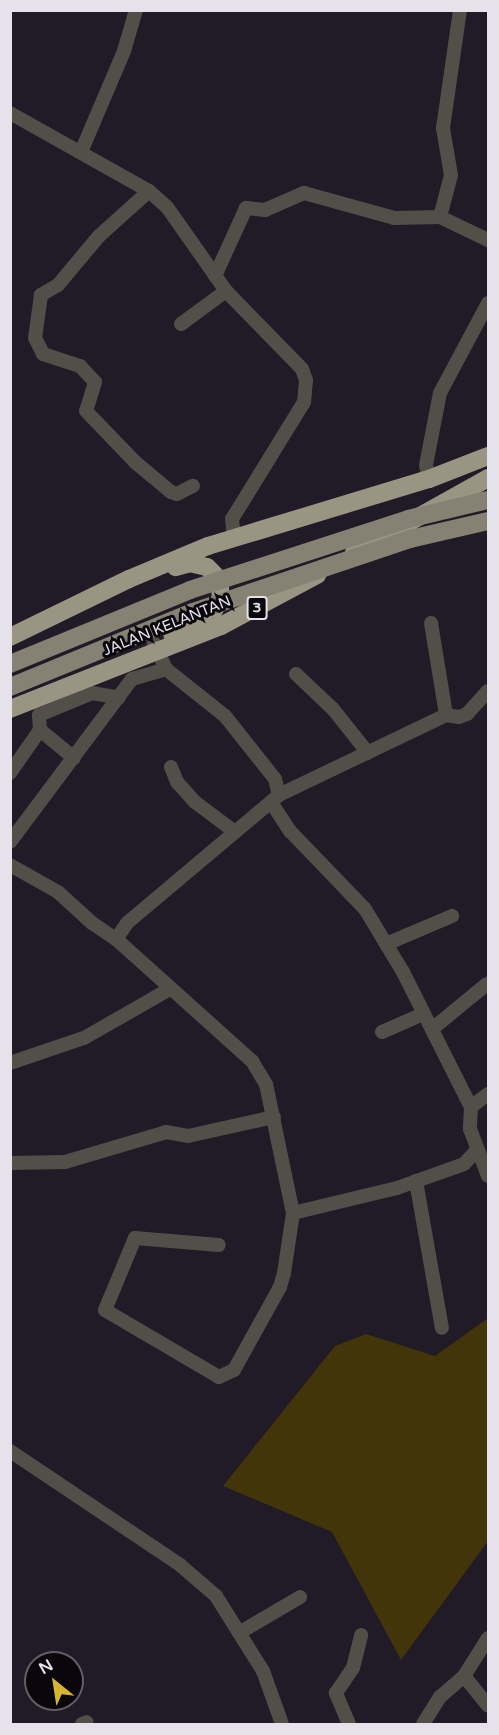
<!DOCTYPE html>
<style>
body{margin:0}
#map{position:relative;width:499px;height:1735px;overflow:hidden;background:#211a27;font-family:"Varela Round",sans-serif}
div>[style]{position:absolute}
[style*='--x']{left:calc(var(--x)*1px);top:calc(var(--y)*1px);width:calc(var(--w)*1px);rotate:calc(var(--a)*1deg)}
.green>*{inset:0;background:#413509}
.street>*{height:14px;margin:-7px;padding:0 7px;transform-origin:7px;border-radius:7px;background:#514f48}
.primary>*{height:18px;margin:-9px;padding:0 9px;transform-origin:9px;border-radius:9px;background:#858173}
.highway>*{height:18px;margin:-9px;padding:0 9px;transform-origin:9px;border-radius:9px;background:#9a9583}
.primary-bridge>*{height:18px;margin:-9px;padding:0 9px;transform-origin:9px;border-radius:9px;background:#858173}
span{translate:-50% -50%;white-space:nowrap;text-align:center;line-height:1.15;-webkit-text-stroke:6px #09070c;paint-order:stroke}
.shield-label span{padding:2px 4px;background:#09070c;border:2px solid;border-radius:4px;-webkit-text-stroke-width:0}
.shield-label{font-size:14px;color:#e6e2eb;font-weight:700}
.street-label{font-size:15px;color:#e6e2eb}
.frame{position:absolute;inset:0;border:12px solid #e6e2eb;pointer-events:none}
.north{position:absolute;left:24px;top:1651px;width:60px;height:60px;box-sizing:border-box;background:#09070c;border:2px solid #615f65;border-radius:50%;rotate:330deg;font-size:16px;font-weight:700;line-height:24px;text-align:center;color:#e6e2eb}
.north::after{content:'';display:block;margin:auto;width:21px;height:27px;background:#d7b434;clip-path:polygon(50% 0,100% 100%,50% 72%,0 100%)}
</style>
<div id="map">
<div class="green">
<i style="clip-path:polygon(488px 1318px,488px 1541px,401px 1660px,332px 1532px,223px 1486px,335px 1346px,366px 1334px,435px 1356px)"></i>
</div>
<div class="street">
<i style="--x:10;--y:113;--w:159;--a:29.3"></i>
<i style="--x:149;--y:191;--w:24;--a:42"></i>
<i style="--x:167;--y:207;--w:103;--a:54.9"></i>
<i style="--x:226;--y:291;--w:109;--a:45.7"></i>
<i style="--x:302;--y:369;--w:12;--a:70"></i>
<i style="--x:306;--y:380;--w:22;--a:95"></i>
<i style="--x:304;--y:402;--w:137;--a:121.6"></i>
<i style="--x:232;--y:519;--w:19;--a:84"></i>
<i style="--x:81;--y:152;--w:110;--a:-66.9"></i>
<i style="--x:124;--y:51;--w:43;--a:-73.7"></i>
<i style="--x:149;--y:191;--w:67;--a:138"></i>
<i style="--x:99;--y:236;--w:64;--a:129.9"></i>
<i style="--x:58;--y:285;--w:20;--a:150"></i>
<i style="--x:41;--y:295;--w:43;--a:97.9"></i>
<i style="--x:35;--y:338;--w:18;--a:63"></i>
<i style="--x:43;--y:354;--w:39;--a:18"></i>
<i style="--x:80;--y:366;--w:22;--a:47"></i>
<i style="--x:95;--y:382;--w:30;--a:107"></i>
<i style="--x:86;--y:411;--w:71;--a:46.1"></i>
<i style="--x:135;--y:462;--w:47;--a:39.8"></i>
<i style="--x:171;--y:492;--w:6;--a:18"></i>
<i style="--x:177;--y:494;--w:18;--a:-27"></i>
<i style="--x:440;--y:217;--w:43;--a:-75.3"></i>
<i style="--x:451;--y:175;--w:48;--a:-99.7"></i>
<i style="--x:443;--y:128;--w:119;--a:-81.8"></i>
<i style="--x:215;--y:276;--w:75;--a:-65.5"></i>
<i style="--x:246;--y:208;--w:19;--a:6"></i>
<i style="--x:265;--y:210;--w:43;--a:-23.6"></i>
<i style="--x:304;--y:193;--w:93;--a:15.5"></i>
<i style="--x:394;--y:218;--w:46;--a:-1.2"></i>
<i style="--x:440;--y:217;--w:53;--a:25.6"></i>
<i style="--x:181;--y:324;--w:56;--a:-36.3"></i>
<i style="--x:429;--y:479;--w:14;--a:-102"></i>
<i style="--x:426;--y:465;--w:73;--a:-79"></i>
<i style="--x:440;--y:393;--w:102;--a:-61.9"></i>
<i style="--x:431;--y:623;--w:93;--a:80.7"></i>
<i style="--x:296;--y:674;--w:51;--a:43.4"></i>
<i style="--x:333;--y:709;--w:56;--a:51.5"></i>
<i style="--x:74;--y:758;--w:44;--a:-140.5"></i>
<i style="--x:40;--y:730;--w:15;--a:-94"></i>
<i style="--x:39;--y:715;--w:57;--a:-22.5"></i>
<i style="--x:92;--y:693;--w:27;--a:10"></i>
<i style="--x:171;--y:767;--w:16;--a:68"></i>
<i style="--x:177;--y:782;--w:27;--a:48"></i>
<i style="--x:195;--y:802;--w:50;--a:36.9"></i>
<i style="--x:10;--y:773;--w:52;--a:-55.1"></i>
<i style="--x:279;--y:795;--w:185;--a:-25.6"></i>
<i style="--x:446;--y:715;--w:13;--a:9"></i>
<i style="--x:459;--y:717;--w:9;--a:-21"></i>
<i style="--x:467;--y:714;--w:31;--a:-48"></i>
<i style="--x:271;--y:802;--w:35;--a:57"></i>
<i style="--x:290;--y:831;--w:108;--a:46.1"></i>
<i style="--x:365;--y:909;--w:74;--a:58.9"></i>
<i style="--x:403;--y:972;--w:151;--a:63.3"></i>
<i style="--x:10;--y:842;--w:204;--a:-53.2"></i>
<i style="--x:132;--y:679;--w:35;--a:-16"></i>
<i style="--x:10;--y:865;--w:55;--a:29.4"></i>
<i style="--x:58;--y:892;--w:46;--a:42.4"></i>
<i style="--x:92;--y:923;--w:29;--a:34"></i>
<i style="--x:116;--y:939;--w:183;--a:41.9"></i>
<i style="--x:252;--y:1061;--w:27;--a:59"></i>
<i style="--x:266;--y:1084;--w:132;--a:78.2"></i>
<i style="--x:293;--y:1213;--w:61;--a:98.5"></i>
<i style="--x:284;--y:1273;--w:15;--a:106"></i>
<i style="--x:280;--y:1287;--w:95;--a:119"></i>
<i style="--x:234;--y:1370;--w:17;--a:155"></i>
<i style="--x:219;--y:1377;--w:132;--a:-149.6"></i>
<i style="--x:105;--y:1310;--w:78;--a:-67.4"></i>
<i style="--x:135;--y:1238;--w:84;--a:4.8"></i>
<i style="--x:116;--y:939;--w:19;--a:-55"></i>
<i style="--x:127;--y:923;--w:199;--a:-40.1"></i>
<i style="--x:279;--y:795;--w:16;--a:-104"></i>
<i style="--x:275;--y:779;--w:80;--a:-128.4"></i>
<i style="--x:225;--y:716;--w:75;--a:-141.5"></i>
<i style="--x:166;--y:669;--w:29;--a:-115"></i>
<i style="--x:386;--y:944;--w:72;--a:-23"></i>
<i style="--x:432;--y:1029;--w:71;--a:-39.3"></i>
<i style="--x:382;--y:1032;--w:45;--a:-23.7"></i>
<i style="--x:10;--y:1063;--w:78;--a:-18.7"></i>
<i style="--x:84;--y:1038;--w:99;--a:-29.7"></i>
<i style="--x:488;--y:1094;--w:21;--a:143"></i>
<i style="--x:471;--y:1107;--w:22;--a:93"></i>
<i style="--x:470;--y:1129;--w:50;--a:69"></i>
<i style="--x:10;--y:1163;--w:55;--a:-1"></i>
<i style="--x:65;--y:1162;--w:105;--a:-16.5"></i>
<i style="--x:166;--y:1132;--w:22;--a:10"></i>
<i style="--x:188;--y:1136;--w:88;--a:-12.5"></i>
<i style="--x:416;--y:1181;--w:149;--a:80"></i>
<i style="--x:293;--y:1213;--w:107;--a:-13.5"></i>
<i style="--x:397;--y:1188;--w:71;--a:-19.7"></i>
<i style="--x:464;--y:1164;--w:19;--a:-47"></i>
<i style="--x:10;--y:1451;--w:205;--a:33.8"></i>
<i style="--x:180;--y:1565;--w:48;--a:40.7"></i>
<i style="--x:216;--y:1596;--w:89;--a:57.9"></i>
<i style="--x:263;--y:1671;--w:56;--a:70.3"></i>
<i style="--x:239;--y:1633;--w:71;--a:-30.5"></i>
<i style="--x:464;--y:1676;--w:45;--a:-57.7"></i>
<i style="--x:82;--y:1724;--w:5;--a:-22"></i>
<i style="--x:349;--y:1724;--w:34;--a:-113"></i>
<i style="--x:336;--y:1693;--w:30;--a:-56"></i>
<i style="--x:353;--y:1668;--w:34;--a:-76"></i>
<i style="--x:423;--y:1724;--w:32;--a:-58"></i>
<i style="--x:440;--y:1697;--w:32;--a:-41"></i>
<i style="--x:464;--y:1676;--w:38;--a:51"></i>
</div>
<div class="primary">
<i style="--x:10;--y:664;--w:195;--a:-22.3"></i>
<i style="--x:10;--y:687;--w:198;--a:-22.3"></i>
</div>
<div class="highway">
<i style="--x:354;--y:553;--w:154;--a:-29.2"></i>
<i style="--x:172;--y:634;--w:45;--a:-26.6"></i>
<i style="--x:212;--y:614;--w:18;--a:-61"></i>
<i style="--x:221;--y:598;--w:19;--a:-96"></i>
<i style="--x:219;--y:579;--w:17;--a:-135"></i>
<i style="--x:207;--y:567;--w:17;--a:-167"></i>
<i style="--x:190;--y:563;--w:15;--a:164"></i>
<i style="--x:10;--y:637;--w:132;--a:-26"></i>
<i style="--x:129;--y:579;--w:86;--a:-22.7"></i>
<i style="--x:208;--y:546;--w:231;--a:-16.9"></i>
<i style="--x:429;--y:479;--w:63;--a:-21.3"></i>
<i style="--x:10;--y:709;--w:227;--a:-21.5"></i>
<i style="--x:221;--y:626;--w:109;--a:-28"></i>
</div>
<div class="primary-bridge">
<i style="--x:190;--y:590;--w:229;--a:-18"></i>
<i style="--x:408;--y:519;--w:82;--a:-13.4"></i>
<i style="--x:193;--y:612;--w:229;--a:-18.6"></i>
<i style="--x:410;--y:539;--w:80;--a:-13"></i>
</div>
<div class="shield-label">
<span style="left:257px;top:608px">3</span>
</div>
<div class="street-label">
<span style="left:167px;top:626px;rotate:-22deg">JALAN KELANTAN</span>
</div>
<div class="frame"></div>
<div class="north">N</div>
</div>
